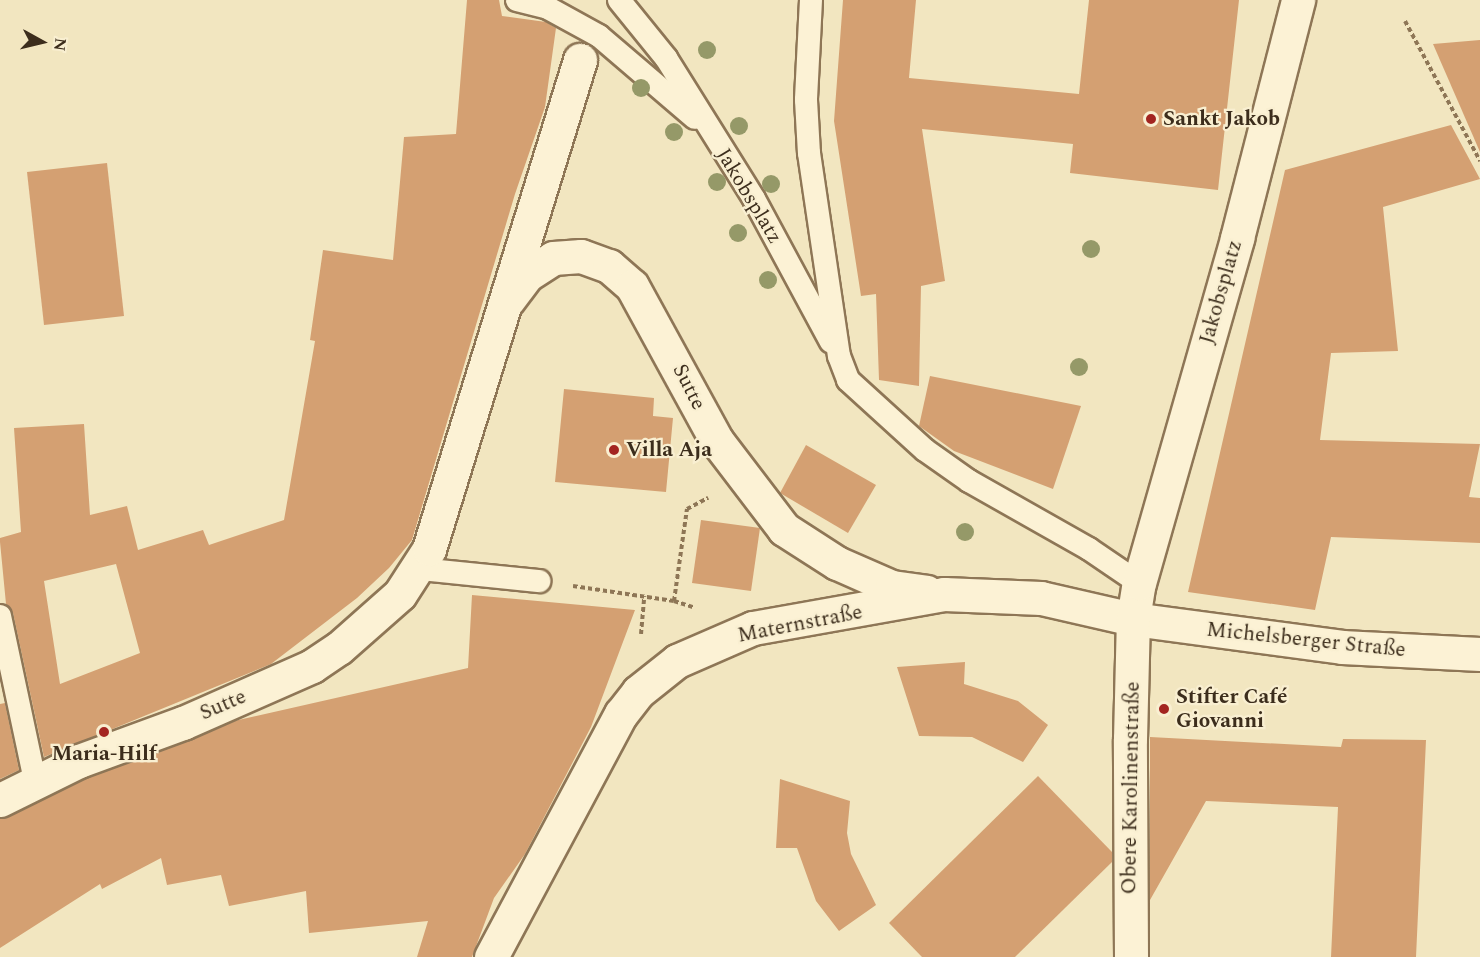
<!DOCTYPE html>
<meta charset="utf-8">
<style>
body{margin:0}
#map{position:relative;width:1480px;height:957px;overflow:hidden;background:#f2e6c0;font-family:Spectral,serif}
div>[style]{position:absolute}
[style*='--x']{left:calc(var(--x)*1px);top:calc(var(--y)*1px);width:calc(var(--w)*1px);rotate:calc(var(--a)*1deg)}
.building>*{inset:0;background:#d4a072}
.path>*{height:4px;margin-top:-2px;transform-origin:0;background:repeating-linear-gradient(90deg,#8e7656 0 4.5px,transparent 0 7.5px)}
.roads{filter:drop-shadow(2px 0 #8e7656) drop-shadow(-2px 0 #8e7656) drop-shadow(0 2px #8e7656) drop-shadow(0 -2px #8e7656)}
.service>*{height:22px;margin:-11px;padding:0 11px;transform-origin:11px;border-radius:11px;background:#fcf2d5}
.minor>*{height:33px;margin:-16.5px;padding:0 16.5px;transform-origin:16.5px;border-radius:16.5px;background:#fcf2d5}
.trees>*{width:18px;height:18px;margin:-9px;border-radius:50%;background:#959968}
.dots>*{width:16px;height:16px;translate:-50% -50%;box-sizing:border-box;border:3px solid #f9efd1;border-radius:50%}
span{translate:-50% -50%;white-space:nowrap;text-align:center;line-height:1.15;-webkit-text-stroke:4.5px #f9efd1;paint-order:stroke}
.poi-label{font-size:21px;color:#3c2d1c;font-weight:700}
.left{translate:0 -50%;text-align:left}
.street-label{font-size:21px;color:#3c2d1c}
.north{position:absolute;left:12px;top:12px;width:60px;height:60px;-webkit-text-stroke:4px #f9efd1;paint-order:stroke;rotate:98deg;font-size:16px;font-weight:700;line-height:24px;text-align:center;color:#3c2d1c}
.north::after{content:'';display:block;margin:auto;width:21px;height:27px;background:#3c2d1c;clip-path:polygon(50% 0,100% 100%,50% 72%,0 100%)}
</style>
<div id="map">
<div class="building">
<i style="clip-path:polygon(evenodd,467px 0,499px 0,502px 16px,546px 22px,556px 28px,545px 107px,515px 194px,412px 540px,389px 568px,357px 598px,271px 664px,44px 757px,13px 613px,6px 604px,0 542px,0 538px,21px 532px,14px 428px,84px 424px,90px 515px,127px 506px,138px 550px,203px 530px,209px 545px,284px 520px,315px 341px,310px 340px,323px 250px,393px 260px,404px 137px,456px 134px,467px 0,116px 564px,140px 653px,60px 684px,44px 581px,116px 564px)"></i>
<i style="clip-path:polygon(843px 0,916px 0,909px 78px,1079px 94px,1089px 0,1239px 0,1218px 190px,1070px 173px,1073px 144px,922px 129px,945px 281px,921px 286px,919px 386px,879px 380px,876px 294px,861px 296px,834px 121px)"></i>
<i style="clip-path:polygon(1480px 40px,1480px 152px,1433px 44px)"></i>
<i style="clip-path:polygon(1451px 125px,1480px 179px,1383px 207px,1398px 351px,1331px 353px,1320px 440px,1480px 444px,1469px 497px,1480px 498px,1480px 543px,1331px 537px,1315px 610px,1188px 592px,1285px 170px)"></i>
<i style="clip-path:polygon(107px 163px,124px 316px,44px 325px,27px 172px)"></i>
<i style="clip-path:polygon(930px 376px,1081px 406px,1053px 489px,954px 451px,919px 426px)"></i>
<i style="clip-path:polygon(564px 389px,654px 398px,653px 416px,673px 418px,666px 492px,555px 482px)"></i>
<i style="clip-path:polygon(806px 445px,876px 485px,848px 533px,780px 493px)"></i>
<i style="clip-path:polygon(701px 520px,760px 528px,751px 591px,692px 583px)"></i>
<i style="clip-path:polygon(472px 595px,635px 610px,591px 727px,525px 854px,494px 898px,472px 957px,417px 957px,428px 921px,309px 933px,306px 891px,229px 906px,221px 875px,167px 885px,161px 858px,102px 889px,100px 884px,0 948px,0 819px,86px 778px,234px 721px,468px 668px)"></i>
<i style="clip-path:polygon(965px 662px,964px 684px,1018px 701px,1048px 725px,1023px 762px,972px 737px,919px 736px,897px 667px)"></i>
<i style="clip-path:polygon(5px 703px,19px 770px,0 779px,0 704px)"></i>
<i style="clip-path:polygon(1150px 737px,1341px 747px,1343px 739px,1426px 740px,1416px 957px,1331px 957px,1338px 807px,1206px 801px,1150px 900px)"></i>
<i style="clip-path:polygon(1038px 776px,1112px 852px,1112px 862px,1015px 957px,922px 957px,889px 923px)"></i>
<i style="clip-path:polygon(780px 779px,850px 801px,847px 833px,851px 854px,876px 905px,839px 931px,816px 901px,797px 848px,776px 848px)"></i>
</div>
<div class="path">
<i style="--x:1405;--y:21;--w:159;--a:61.8"></i>
<i style="--x:573;--y:586;--w:102;--a:8.4"></i>
<i style="--x:674;--y:601;--w:20;--a:18"></i>
<i style="--x:674;--y:601;--w:93;--a:-82"></i>
<i style="--x:687;--y:509;--w:24;--a:-28"></i>
<i style="--x:641;--y:634;--w:38;--a:-85"></i>
</div>
<div class="roads">
<div class="service">
<i style="--x:517;--y:0;--w:32;--a:14"></i>
<i style="--x:548;--y:8;--w:58;--a:28.8"></i>
<i style="--x:599;--y:36;--w:126;--a:40.5"></i>
<i style="--x:619;--y:0;--w:75;--a:51"></i>
<i style="--x:666;--y:58;--w:166;--a:58"></i>
<i style="--x:754;--y:199;--w:162;--a:61.7"></i>
<i style="--x:811;--y:0;--w:100;--a:92.9"></i>
<i style="--x:806;--y:100;--w:53;--a:86.8"></i>
<i style="--x:809;--y:153;--w:205;--a:81.6"></i>
<i style="--x:839;--y:356;--w:26;--a:69"></i>
<i style="--x:848;--y:380;--w:104;--a:42.3"></i>
<i style="--x:925;--y:450;--w:54;--a:35.2"></i>
<i style="--x:969;--y:481;--w:138;--a:29.5"></i>
<i style="--x:1089;--y:549;--w:60;--a:34.2"></i>
<i style="--x:420;--y:569;--w:120;--a:5.8"></i>
<i style="--x:0;--y:616;--w:169;--a:78"></i>
</div>
<div class="minor">
<i style="--x:508;--y:300;--w:31;--a:-53"></i>
<i style="--x:527;--y:275;--w:31;--a:-33"></i>
<i style="--x:553;--y:258;--w:28;--a:-4"></i>
<i style="--x:581;--y:256;--w:30;--a:20"></i>
<i style="--x:609;--y:266;--w:30;--a:41"></i>
<i style="--x:632;--y:286;--w:177;--a:61.3"></i>
<i style="--x:717;--y:441;--w:111;--a:52.7"></i>
<i style="--x:784;--y:529;--w:63;--a:32.7"></i>
<i style="--x:837;--y:563;--w:60;--a:23.6"></i>
<i style="--x:892;--y:587;--w:35;--a:8"></i>
<i style="--x:0;--y:800;--w:88;--a:-26.3"></i>
<i style="--x:79;--y:761;--w:111;--a:-20.1"></i>
<i style="--x:183;--y:723;--w:141;--a:-23.8"></i>
<i style="--x:312;--y:666;--w:32;--a:-34"></i>
<i style="--x:339;--y:648;--w:81;--a:-41.5"></i>
<i style="--x:400;--y:594;--w:54;--a:-57.2"></i>
<i style="--x:429;--y:549;--w:512;--a:-72.84"></i>
<i style="--x:491;--y:957;--w:276;--a:-61.9"></i>
<i style="--x:621;--y:714;--w:28;--a:-52"></i>
<i style="--x:638;--y:692;--w:50;--a:-38.5"></i>
<i style="--x:677;--y:661;--w:83;--a:-23.5"></i>
<i style="--x:753;--y:628;--w:194;--a:-10.1"></i>
<i style="--x:944;--y:594;--w:97;--a:2.4"></i>
<i style="--x:1041;--y:598;--w:94;--a:12.9"></i>
<i style="--x:1133;--y:619;--w:211;--a:7.6"></i>
<i style="--x:1342;--y:647;--w:138;--a:2.9"></i>
<i style="--x:1131;--y:957;--w:218;--a:-90.3"></i>
<i style="--x:1130;--y:739;--w:120;--a:-88.6"></i>
<i style="--x:1133;--y:619;--w:36;--a:-81"></i>
<i style="--x:1139;--y:583;--w:359;--a:-74.1"></i>
<i style="--x:1237;--y:238;--w:246;--a:-75.6"></i>
</div>
</div>
<div class="trees">
<i style="left:707px;top:50px"></i>
<i style="left:641px;top:88px"></i>
<i style="left:739px;top:126px"></i>
<i style="left:674px;top:132px"></i>
<i style="left:717px;top:182px"></i>
<i style="left:771px;top:184px"></i>
<i style="left:738px;top:233px"></i>
<i style="left:1091px;top:249px"></i>
<i style="left:768px;top:280px"></i>
<i style="left:1079px;top:367px"></i>
<i style="left:965px;top:532px"></i>
</div>
<div class="dots">
<i style="left:1151px;top:119px;background:#a32520"></i>
<i style="left:614px;top:450px;background:#a32520"></i>
<i style="left:1164px;top:709px;background:#a32520"></i>
<i style="left:104px;top:732px;background:#a32520"></i>
</div>
<div class="poi-label">
<span class="left" style="left:1163px;top:119px">Sankt Jakob</span>
<span class="left" style="left:626px;top:450px">Villa Aja</span>
<span class="left" style="left:1176px;top:709px">Stifter Café<br>Giovanni</span>
<span style="left:104px;top:754px">Maria-Hilf</span>
</div>
<div class="street-label">
<span style="left:749px;top:196px;rotate:59deg">Jakobsplatz</span>
<span style="left:1221px;top:292px;rotate:-74deg">Jakobsplatz</span>
<span style="left:689px;top:387px;rotate:63deg">Sutte</span>
<span style="left:800px;top:624px;rotate:-11deg">Maternstraße</span>
<span style="left:1306px;top:640px;rotate:6deg">Michelsberger Straße</span>
<span style="left:223px;top:705px;rotate:-23deg">Sutte</span>
<span style="left:1131px;top:788px;rotate:-89deg">Obere Karolinenstraße</span>
</div>
<div class="north">N</div>
</div>
